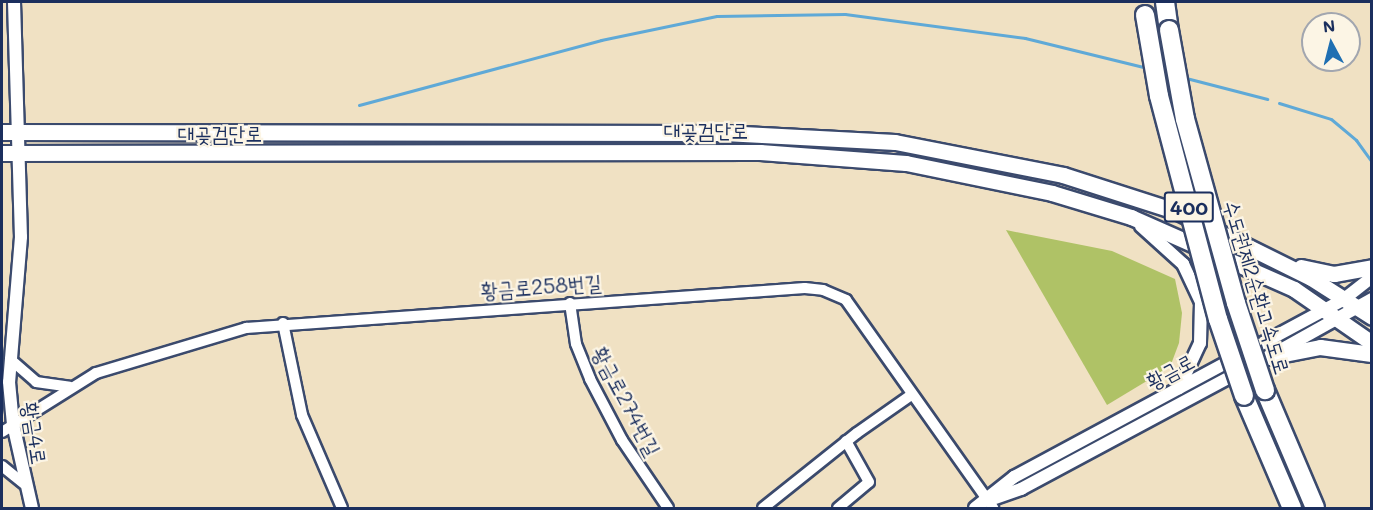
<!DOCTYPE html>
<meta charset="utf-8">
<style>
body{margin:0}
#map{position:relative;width:1373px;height:510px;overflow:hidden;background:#f0e1c3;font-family:Mali,"Poor Story",sans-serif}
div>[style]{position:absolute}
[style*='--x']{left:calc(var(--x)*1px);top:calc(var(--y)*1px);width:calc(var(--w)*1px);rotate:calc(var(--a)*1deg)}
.green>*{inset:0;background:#afc266}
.stream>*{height:3px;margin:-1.5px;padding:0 1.5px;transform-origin:1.5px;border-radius:1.5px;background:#5fa9d7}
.roads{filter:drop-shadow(2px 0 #3b4a6d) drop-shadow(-2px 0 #3b4a6d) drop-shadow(0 2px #3b4a6d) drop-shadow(0 -2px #3b4a6d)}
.minor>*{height:10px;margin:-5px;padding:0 5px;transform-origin:5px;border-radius:5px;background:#fff}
.tertiary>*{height:12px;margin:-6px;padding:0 6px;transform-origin:6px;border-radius:6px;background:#fff}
.secondary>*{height:15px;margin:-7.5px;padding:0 7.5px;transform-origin:7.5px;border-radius:7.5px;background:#fff}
.motorway>*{height:18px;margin:-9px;padding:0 9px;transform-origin:9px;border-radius:9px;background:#fff}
.bridges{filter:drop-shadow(2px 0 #3b4a6d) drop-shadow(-2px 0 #3b4a6d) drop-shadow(0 2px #3b4a6d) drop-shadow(0 -2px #3b4a6d)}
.motorway-bridge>*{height:18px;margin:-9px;padding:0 9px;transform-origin:9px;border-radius:9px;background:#fff}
span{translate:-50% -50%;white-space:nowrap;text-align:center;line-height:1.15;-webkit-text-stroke:4.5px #fcf5e5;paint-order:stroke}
.shield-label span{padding:2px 4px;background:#fcf5e5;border:2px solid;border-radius:4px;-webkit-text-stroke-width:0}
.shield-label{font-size:20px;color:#1b2f5e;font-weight:700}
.street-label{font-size:21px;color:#1b2f5e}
.frame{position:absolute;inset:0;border:3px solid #1b2f5e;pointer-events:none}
.north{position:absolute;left:1301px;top:12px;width:60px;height:60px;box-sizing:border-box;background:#fcf5e5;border:2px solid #a2a6af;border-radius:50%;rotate:353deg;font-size:16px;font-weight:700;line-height:24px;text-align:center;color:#1b2f5e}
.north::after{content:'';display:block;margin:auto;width:21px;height:27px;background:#1f6fb2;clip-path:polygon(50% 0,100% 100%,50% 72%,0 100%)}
</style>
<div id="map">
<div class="green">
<i style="clip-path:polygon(1006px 230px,1112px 251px,1175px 279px,1182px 313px,1179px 343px,1170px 367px,1107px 405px)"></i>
</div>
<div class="stream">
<i style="--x:1186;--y:78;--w:84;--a:14.5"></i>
<i style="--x:1279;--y:103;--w:54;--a:17.1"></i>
<i style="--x:1331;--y:119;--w:33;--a:40"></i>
<i style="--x:1356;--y:140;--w:27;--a:54"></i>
<i style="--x:359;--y:105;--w:251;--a:-15"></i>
<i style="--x:601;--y:40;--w:118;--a:-11.7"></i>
<i style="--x:717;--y:16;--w:128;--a:-0.9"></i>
<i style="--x:845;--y:14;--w:182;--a:7.6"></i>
<i style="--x:1025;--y:38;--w:126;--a:13.8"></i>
</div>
<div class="roads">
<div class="minor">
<i style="--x:570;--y:303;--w:41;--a:81.7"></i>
<i style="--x:576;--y:344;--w:38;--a:68"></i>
<i style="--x:590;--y:379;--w:69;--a:62.3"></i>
<i style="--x:622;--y:440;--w:82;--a:55.9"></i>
<i style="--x:283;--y:323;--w:94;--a:78.3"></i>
<i style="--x:302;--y:415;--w:101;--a:66.7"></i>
<i style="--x:10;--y:359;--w:35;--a:41"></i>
<i style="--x:36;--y:382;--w:34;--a:8"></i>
<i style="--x:2;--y:432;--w:111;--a:-32.1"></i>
<i style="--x:96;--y:373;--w:157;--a:-16.7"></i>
<i style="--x:246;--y:328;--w:560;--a:-4.09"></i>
<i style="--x:805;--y:288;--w:18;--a:6"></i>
<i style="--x:823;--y:290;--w:25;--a:23"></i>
<i style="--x:846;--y:300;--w:255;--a:54.7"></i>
<i style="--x:2;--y:466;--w:28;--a:39"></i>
<i style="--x:763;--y:508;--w:120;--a:-38.6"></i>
<i style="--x:857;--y:433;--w:66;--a:-35.1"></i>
<i style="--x:838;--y:508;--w:40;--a:-40"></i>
<i style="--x:869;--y:482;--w:47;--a:-119.3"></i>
</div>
<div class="tertiary">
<i style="--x:14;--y:2;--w:235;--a:88.3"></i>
<i style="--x:21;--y:237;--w:145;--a:94.7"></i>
<i style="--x:9;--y:382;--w:42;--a:84.6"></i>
<i style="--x:13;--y:424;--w:86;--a:77.3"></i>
<i style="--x:1141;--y:226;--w:57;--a:42.1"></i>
<i style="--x:1183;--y:264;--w:42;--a:64.7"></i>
<i style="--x:1201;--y:302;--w:41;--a:91.4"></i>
<i style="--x:1200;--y:343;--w:50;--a:115"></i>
<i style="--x:1277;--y:352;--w:109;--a:-29.2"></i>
<i style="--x:995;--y:498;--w:28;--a:-19"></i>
<i style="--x:1021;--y:489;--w:273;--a:-28.2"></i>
<i style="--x:975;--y:508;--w:50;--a:-38.5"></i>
<i style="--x:1014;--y:477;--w:375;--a:-28.3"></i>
<i style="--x:1344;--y:299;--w:36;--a:-38"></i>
</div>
<div class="secondary">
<i style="--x:2;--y:132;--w:722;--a:0.08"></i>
<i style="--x:724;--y:133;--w:171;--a:3"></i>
<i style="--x:895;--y:142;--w:171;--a:11.1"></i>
<i style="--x:1063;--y:175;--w:121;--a:17.8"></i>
<i style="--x:1178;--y:212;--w:148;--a:26.4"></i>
<i style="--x:1311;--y:278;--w:72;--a:32.6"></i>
<i style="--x:2;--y:153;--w:758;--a:-0.08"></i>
<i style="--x:760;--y:152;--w:146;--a:4.3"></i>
<i style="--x:906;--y:163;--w:149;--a:11.6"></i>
<i style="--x:1052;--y:193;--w:83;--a:16.9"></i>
<i style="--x:1131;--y:217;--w:178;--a:23.8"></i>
<i style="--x:1294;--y:289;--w:95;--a:34.7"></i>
<i style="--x:1301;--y:267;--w:34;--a:12"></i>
<i style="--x:1334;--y:274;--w:39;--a:-10"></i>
<i style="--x:1269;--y:357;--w:52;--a:-11.1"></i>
<i style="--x:1320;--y:347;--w:52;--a:7.7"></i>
</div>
<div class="motorway">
<i style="--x:1165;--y:2;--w:28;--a:82"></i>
<i style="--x:1265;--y:390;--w:128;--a:67"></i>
<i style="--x:1244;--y:396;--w:122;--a:66.8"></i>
</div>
</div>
<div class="bridges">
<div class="motorway-bridge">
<i style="--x:1145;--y:15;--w:82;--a:80.2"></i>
<i style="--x:1159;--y:96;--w:231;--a:75.2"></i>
<i style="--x:1218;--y:319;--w:81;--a:71.3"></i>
<i style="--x:1169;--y:30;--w:90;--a:79.8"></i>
<i style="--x:1185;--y:119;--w:191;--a:74.5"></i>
<i style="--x:1236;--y:303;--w:92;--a:71.6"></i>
</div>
</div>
<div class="shield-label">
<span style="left:1189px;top:207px">400</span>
</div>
<div class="street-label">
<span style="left:706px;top:130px">대곶검단로</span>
<span style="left:220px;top:133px">대곶검단로</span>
<span style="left:541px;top:286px;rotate:-4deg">황금로258번길</span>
<span style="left:1257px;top:287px;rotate:73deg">수도권제2순환고속도로</span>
<span style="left:1170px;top:371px;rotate:-28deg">황금로</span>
<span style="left:627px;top:401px;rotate:62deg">황금로274번길</span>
<span style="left:35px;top:433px;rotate:81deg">황금4로</span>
</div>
<div class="frame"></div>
<div class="north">N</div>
</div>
